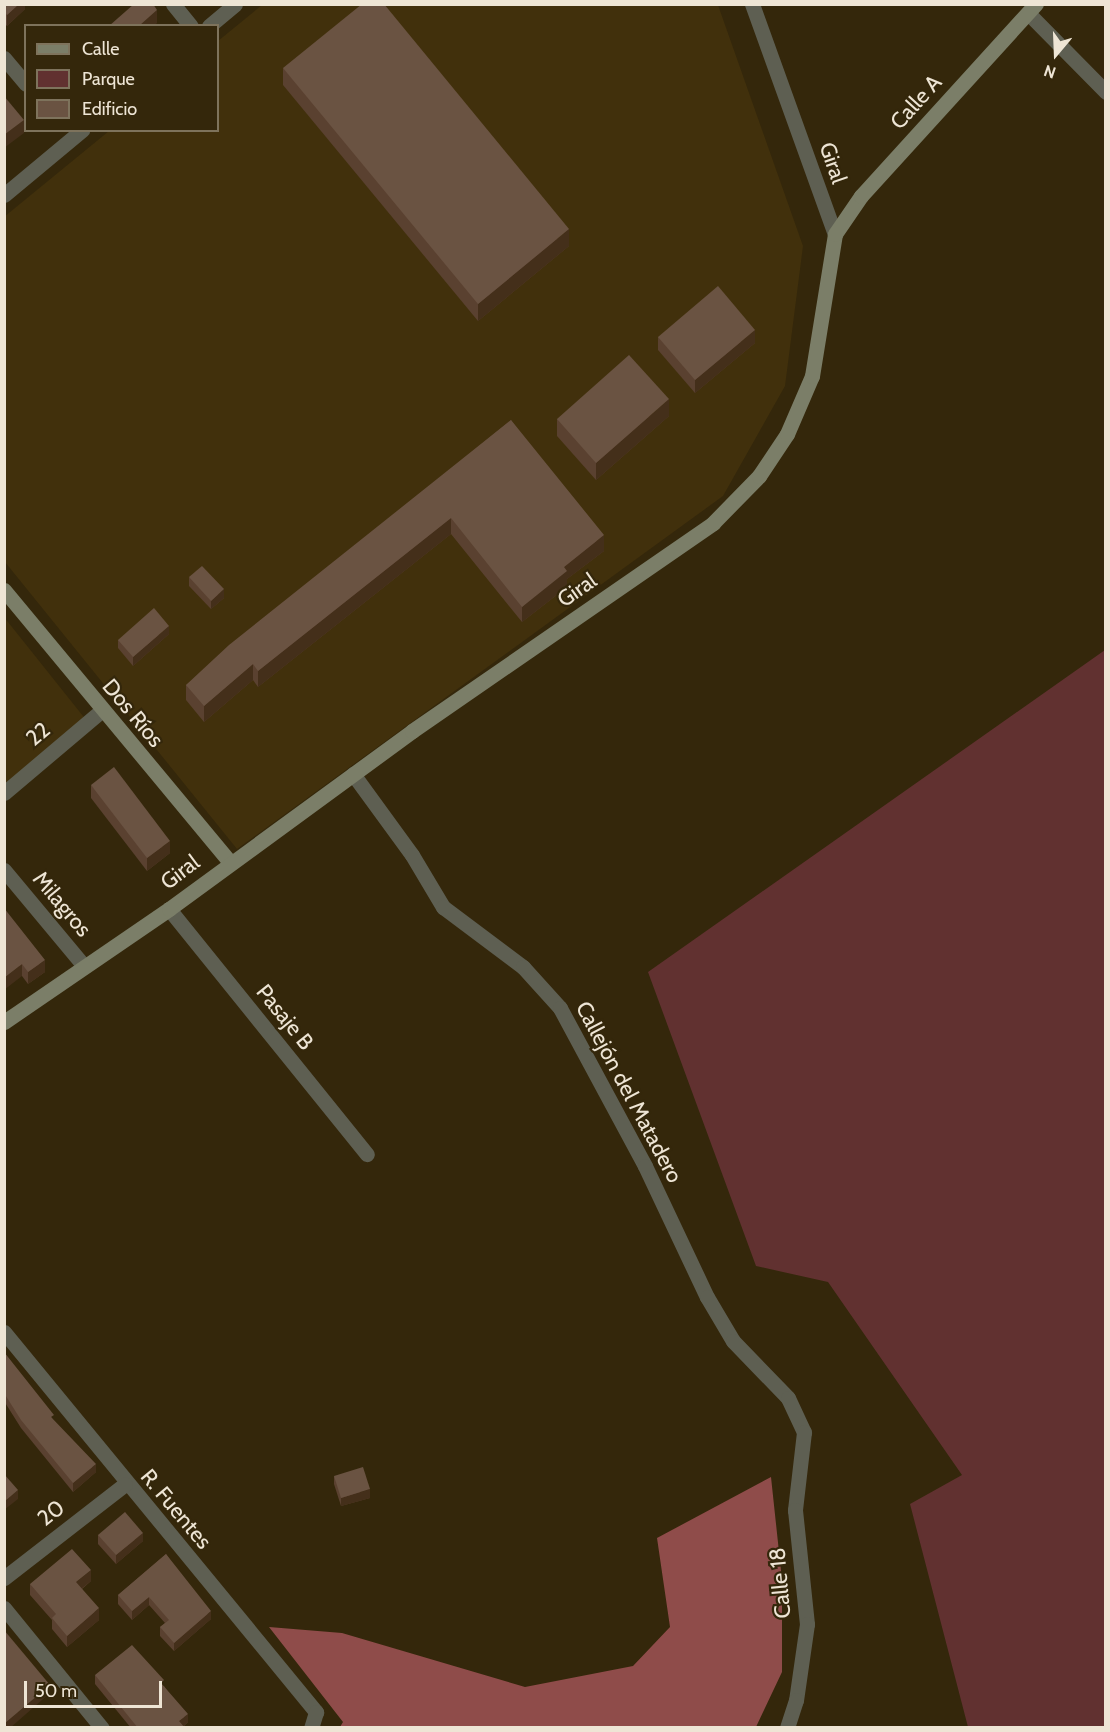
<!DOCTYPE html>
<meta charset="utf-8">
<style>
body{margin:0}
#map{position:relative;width:1110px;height:1732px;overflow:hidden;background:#34270b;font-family:Cabin,sans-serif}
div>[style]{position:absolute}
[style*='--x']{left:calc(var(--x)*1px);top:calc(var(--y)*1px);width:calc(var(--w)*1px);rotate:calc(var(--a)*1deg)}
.built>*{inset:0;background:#41300c}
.green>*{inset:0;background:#613130}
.forest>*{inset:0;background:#8f4c4a}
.street>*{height:15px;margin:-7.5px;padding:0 7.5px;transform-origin:7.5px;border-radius:7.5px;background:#5e5f52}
.secondary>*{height:15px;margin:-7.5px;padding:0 7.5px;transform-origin:7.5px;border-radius:7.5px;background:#7b7e68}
.wall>*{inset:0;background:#5a4130}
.shaded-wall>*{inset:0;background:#442f1a}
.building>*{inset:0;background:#6a5342}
span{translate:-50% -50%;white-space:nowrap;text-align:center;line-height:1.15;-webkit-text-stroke:4.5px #34270b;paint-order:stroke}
.street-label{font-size:22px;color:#eee5d5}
.frame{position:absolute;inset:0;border:6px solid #eee5d5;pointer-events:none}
.legend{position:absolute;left:24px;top:24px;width:195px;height:108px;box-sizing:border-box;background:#34270b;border:2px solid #7e735c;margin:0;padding:8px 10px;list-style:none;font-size:18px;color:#eee5d5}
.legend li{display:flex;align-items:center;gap:12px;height:30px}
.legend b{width:30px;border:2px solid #7e735c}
.north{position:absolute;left:1026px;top:24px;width:60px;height:60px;-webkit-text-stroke:4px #34270b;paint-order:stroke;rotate:199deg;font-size:16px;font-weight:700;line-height:24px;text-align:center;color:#eee5d5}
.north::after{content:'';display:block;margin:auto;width:21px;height:27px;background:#eee5d5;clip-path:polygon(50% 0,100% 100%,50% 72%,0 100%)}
.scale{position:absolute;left:24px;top:1681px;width:138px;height:27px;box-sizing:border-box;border:3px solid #eee5d5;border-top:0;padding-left:8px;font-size:18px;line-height:21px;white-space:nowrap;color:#eee5d5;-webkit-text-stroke:4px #34270b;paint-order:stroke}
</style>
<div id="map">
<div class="built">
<i style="clip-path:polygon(262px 5px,718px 5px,803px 246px,785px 386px,723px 496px,237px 849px,5px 562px,4px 217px,109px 131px,218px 130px,218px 41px)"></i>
<i style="clip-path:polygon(4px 617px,87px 721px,4px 788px)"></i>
</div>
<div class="green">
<i style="clip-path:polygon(1105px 650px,1105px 1727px,968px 1727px,910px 1504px,962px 1475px,828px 1282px,756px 1266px,648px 972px)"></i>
</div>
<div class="forest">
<i style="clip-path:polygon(771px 1477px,782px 1580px,782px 1672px,756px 1727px,340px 1727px,343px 1722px,269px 1627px,342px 1633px,525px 1687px,633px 1666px,670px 1627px,657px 1538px)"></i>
</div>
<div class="street">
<i style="--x:173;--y:4;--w:28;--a:51"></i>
<i style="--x:752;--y:4;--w:245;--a:70.2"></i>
<i style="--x:1028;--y:13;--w:111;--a:45.4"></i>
<i style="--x:209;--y:26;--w:34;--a:-40"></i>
<i style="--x:4;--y:58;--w:34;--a:50"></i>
<i style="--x:4;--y:195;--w:102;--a:-39.8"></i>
<i style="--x:353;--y:774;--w:100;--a:53.9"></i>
<i style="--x:412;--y:855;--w:61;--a:59.2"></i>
<i style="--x:443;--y:907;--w:100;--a:36.9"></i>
<i style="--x:523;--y:967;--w:55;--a:47.9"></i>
<i style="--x:560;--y:1008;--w:179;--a:61.7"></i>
<i style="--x:645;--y:1166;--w:145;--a:64.7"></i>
<i style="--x:707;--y:1297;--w:51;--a:59.4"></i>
<i style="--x:733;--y:1341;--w:79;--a:46"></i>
<i style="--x:788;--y:1398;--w:38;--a:65"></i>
<i style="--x:804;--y:1432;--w:79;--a:96.6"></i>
<i style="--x:795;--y:1510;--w:115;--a:84"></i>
<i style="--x:807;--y:1624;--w:77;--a:98.2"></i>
<i style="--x:796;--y:1700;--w:29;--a:108"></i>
<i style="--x:4;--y:793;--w:127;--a:-40.2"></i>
<i style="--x:4;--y:870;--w:125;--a:50.2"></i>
<i style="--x:169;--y:909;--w:315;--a:51.1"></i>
<i style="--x:4;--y:1332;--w:492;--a:50.6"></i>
<i style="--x:316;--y:1712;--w:17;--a:107"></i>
<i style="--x:4;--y:1578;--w:153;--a:-37.8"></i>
<i style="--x:4;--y:1608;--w:155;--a:50.8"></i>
</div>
<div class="secondary">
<i style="--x:4;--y:590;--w:354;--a:50.3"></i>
<i style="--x:4;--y:1022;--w:200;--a:-34.4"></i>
<i style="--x:169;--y:909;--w:301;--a:-36.2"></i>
<i style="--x:412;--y:731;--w:366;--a:-34.6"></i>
<i style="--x:713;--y:523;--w:66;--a:-45.6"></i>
<i style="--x:759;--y:476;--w:50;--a:-56.3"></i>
<i style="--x:787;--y:434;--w:63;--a:-66.7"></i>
<i style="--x:812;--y:376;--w:144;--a:-80.8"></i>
<i style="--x:835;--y:234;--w:46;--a:-55.6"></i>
<i style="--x:861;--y:196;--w:260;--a:-47.7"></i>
</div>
<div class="wall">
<i style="clip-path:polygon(4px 4px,25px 4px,25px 9px,7px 26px,4px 23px)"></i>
<i style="clip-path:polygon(283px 68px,569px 246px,478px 321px,283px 85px)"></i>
<i style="clip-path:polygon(658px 337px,755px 343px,695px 393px,658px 350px)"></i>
<i style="clip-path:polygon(669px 416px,596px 480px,557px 436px,557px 419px)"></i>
<i style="clip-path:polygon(511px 420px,604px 551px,567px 579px,567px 587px,522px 622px,451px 534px,258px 687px,253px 680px,204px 722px,186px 700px,186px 685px)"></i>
<i style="clip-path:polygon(189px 577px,224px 598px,211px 609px,189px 586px)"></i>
<i style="clip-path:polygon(169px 634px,133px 666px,118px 648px,118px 640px)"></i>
<i style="clip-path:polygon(91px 785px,170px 853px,147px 871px,91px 798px)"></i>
<i style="clip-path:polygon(4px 908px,45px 972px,28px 984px,22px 976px)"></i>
<i style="clip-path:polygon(4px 1352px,54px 1421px,96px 1472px,73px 1492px,21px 1428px,4px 1401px)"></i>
<i style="clip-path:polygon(334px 1476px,370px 1498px,341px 1506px,334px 1484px)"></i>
<i style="clip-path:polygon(98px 1535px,143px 1541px,116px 1564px,98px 1544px)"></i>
<i style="clip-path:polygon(166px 1554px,211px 1619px,174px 1651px,160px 1636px,160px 1627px,165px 1623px,149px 1605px,132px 1620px,118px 1604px,118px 1595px)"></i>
<i style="clip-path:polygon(91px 1581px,82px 1589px,99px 1620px,67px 1647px,52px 1629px,52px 1620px,30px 1595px,30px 1584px)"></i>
<i style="clip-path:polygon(95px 1675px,164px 1686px,188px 1722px,184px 1726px,185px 1728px,131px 1728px,95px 1684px)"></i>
</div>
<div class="shaded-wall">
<i style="clip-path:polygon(19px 4px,25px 4px,25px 9px,7px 26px,7px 15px)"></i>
<i style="clip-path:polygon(157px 10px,157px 23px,154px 26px,139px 26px)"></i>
<i style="clip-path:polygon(24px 120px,24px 133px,4px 148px,4px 135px)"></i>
<i style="clip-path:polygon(569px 229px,569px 246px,478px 321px,478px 304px)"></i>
<i style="clip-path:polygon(755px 330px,755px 343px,695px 393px,695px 380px)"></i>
<i style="clip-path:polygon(669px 399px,669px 416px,596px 480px,596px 463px)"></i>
<i style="clip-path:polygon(451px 518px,451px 534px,258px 687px,258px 671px)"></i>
<i style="clip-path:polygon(604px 535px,604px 551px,567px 579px,567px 587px,522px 622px,522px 607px,564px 567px)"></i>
<i style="clip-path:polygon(224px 589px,224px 598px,211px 609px,211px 601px)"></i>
<i style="clip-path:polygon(169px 626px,169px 634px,133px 666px,133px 657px)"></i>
<i style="clip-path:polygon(253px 664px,253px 680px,204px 722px,204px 706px)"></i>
<i style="clip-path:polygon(170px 841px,170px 853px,147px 871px,147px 858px)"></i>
<i style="clip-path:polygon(45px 960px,45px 972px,28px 984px,28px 972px)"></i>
<i style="clip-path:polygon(22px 964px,22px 976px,4px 990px,4px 978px)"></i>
<i style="clip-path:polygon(96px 1464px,96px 1472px,73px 1492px,73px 1483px)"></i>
<i style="clip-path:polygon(370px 1489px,370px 1498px,341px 1506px,341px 1498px)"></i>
<i style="clip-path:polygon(18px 1490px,18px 1499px,4px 1510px,4px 1502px)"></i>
<i style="clip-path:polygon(143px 1533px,143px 1541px,116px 1564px,116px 1555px)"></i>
<i style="clip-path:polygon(91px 1570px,91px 1581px,76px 1593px,76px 1582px)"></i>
<i style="clip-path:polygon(149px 1597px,149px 1605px,132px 1620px,132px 1611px)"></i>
<i style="clip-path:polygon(99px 1608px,99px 1620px,67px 1647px,67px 1636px)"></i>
<i style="clip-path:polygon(211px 1611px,211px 1619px,174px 1651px,174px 1643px)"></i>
<i style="clip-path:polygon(50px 1685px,50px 1693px,10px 1728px,4px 1728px,4px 1724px)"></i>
<i style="clip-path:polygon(188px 1714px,188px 1722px,181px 1728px,179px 1721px)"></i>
</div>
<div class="building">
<i style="clip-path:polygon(4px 4px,19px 4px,7px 15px,4px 12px)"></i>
<i style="clip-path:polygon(134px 4px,153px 4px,157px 10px,139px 26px,109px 26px)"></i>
<i style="clip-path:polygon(362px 4px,384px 4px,569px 229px,478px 304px,283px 68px)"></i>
<i style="clip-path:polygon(4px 96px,24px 120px,4px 135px)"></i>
<i style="clip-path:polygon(718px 286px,755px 330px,695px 380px,658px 337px)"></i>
<i style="clip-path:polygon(629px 355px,669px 399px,596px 463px,557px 419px)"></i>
<i style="clip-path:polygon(511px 420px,604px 535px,564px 567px,567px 571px,522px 607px,451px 518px,258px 671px,253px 664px,204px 706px,186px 685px,229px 645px)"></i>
<i style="clip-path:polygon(202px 566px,224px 589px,211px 601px,189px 577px)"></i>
<i style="clip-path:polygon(154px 608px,169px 626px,133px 657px,118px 640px)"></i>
<i style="clip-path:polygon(114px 767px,170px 841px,147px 858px,91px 785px)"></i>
<i style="clip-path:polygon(4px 908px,45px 960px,28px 972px,22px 964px,4px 978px)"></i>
<i style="clip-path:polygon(4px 1352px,54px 1415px,51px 1417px,96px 1464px,73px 1483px,21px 1420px,4px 1393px)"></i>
<i style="clip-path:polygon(363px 1467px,370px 1489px,341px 1498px,334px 1476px)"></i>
<i style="clip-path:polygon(4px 1474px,18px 1490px,4px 1502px)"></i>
<i style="clip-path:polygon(125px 1512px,143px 1533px,116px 1555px,98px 1535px)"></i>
<i style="clip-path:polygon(72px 1549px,91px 1570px,76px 1582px,99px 1608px,67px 1636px,52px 1618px,56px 1614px,30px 1584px)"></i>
<i style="clip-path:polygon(166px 1554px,211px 1611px,174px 1643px,160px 1627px,169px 1620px,149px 1597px,132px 1611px,118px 1595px)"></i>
<i style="clip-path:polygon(4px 1630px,50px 1685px,4px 1724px)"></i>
<i style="clip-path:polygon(132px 1645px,164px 1680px,161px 1683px,188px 1714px,179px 1721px,185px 1728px,138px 1728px,95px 1675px)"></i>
</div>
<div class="street-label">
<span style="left:916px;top:102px;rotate:-48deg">Calle A</span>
<span style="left:833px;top:163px;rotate:71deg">Giral</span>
<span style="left:577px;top:590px;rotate:-35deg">Giral</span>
<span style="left:133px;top:713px;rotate:50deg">Dos Ríos</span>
<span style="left:38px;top:734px;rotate:-40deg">22</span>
<span style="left:180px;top:872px;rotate:-37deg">Giral</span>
<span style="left:62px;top:904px;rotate:50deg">Milagros</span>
<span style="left:285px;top:1017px;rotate:51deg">Pasaje B</span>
<span style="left:629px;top:1092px;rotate:62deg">Callejón del Matadero</span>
<span style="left:176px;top:1509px;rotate:50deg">R. Fuentes</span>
<span style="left:51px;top:1513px;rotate:-38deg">20</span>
<span style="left:780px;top:1583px;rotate:-95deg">Calle 18</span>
</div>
<div class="frame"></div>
<ul class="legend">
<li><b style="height:8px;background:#7b7e68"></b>Calle</li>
<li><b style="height:16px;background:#613130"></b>Parque</li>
<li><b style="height:16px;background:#6a5342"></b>Edificio</li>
</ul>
<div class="north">N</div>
<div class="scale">50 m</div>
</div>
